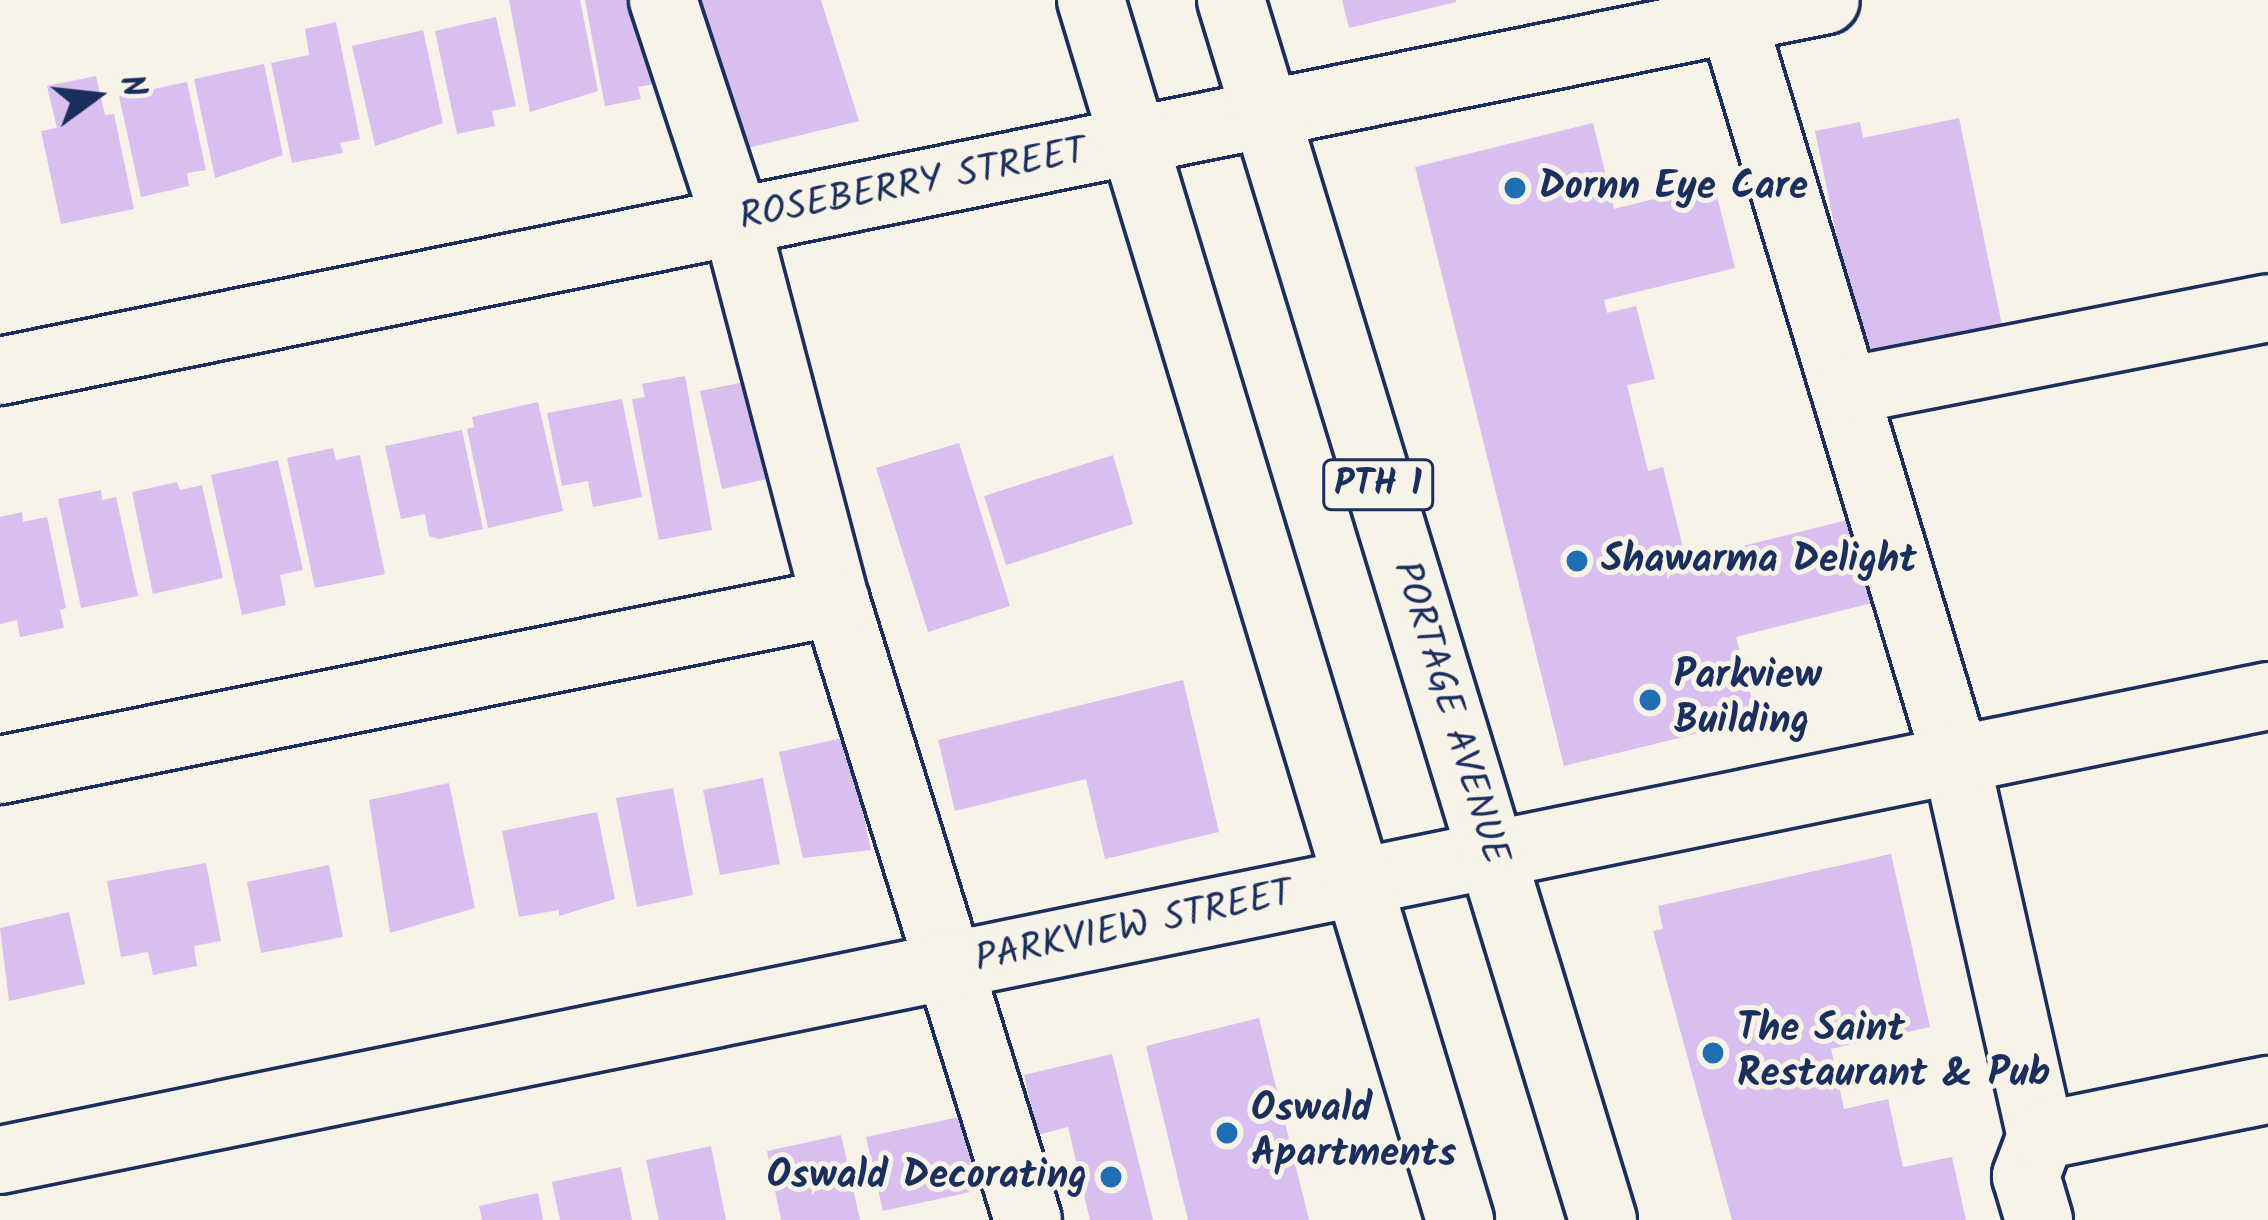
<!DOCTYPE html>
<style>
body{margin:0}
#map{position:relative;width:2268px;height:1220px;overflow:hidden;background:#f7f3e8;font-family:Kalam,sans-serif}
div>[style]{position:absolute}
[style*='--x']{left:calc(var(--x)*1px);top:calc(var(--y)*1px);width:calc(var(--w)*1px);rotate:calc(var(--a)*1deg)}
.building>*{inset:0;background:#d8bfef}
.roads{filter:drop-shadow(3px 0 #1b2f5e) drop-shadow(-3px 0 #1b2f5e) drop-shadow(0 3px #1b2f5e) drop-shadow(0 -3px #1b2f5e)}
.minor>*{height:66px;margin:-33px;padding:0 33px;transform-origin:33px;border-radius:33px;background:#f7f3e8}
.highway>*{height:66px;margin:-33px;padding:0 33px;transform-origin:33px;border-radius:33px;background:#f7f3e8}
.dots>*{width:33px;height:33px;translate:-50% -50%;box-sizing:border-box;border:6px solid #f7f3e8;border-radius:50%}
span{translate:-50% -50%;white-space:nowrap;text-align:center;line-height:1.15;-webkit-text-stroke:10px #f7f3e8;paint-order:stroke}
.shield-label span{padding:3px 9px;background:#f7f3e8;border:3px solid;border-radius:9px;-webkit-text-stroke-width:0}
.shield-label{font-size:36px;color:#1b2f5e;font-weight:700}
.street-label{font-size:39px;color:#1b2f5e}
.poi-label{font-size:39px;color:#1b2f5e;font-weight:700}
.left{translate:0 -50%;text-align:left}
.right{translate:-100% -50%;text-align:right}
.north{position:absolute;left:36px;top:36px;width:120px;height:120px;-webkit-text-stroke:9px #f7f3e8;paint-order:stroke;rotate:75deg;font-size:33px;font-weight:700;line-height:48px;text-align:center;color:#1b2f5e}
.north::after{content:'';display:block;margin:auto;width:42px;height:54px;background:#1b2f5e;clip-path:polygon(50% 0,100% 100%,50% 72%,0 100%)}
</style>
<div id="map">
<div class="building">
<i style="clip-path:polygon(509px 0,580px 0,598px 91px,530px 112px)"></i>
<i style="clip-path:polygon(585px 0,644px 0,659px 83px,638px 87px,641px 99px,605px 106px)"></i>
<i style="clip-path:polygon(702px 0,821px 0,859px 121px,739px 150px)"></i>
<i style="clip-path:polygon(1342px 0,1456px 0,1456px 2px,1349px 28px)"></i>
<i style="clip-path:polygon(496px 17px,516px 106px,492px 111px,495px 126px,457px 134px,435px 31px)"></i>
<i style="clip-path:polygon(336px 22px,360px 139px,340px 143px,343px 153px,292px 163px,271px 63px,309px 55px,305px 29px)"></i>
<i style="clip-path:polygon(423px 30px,443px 123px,375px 146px,352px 46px)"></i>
<i style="clip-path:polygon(264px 64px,283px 155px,215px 178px,194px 79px)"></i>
<i style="clip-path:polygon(96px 76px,105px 115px,114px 114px,134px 209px,61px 224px,41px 131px,57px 128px,47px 86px)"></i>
<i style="clip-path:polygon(187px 82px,206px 170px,187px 173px,189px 186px,141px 197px,119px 96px)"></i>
<i style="clip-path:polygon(1959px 118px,2003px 330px,1862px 359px,1815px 131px,1860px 122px,1863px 138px)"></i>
<i style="clip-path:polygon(1593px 123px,1614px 209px,1714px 184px,1735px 268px,1604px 300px,1607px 313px,1636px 306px,1655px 379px,1627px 385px,1648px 471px,1663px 467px,1686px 560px,1867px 515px,1888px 599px,1736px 637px,1757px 719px,1564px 766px,1415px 167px)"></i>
<i style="clip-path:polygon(685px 376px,712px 530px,659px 540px,632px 399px,645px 397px,642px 384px)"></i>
<i style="clip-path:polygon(759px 379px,781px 476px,722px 489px,700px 391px)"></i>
<i style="clip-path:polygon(622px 399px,642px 497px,593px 507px,588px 481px,562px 486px,547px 413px)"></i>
<i style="clip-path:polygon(538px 402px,563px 511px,488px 528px,467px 429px,474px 427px,472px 417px)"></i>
<i style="clip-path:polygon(462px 430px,483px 529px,439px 539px,429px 536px,425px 514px,401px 519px,385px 446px)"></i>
<i style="clip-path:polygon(959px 443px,1010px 606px,928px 632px,876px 468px)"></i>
<i style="clip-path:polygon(333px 448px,336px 460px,360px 455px,385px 574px,315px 588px,287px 458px)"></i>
<i style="clip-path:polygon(1113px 455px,1133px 524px,1006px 565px,984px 496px)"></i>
<i style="clip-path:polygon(278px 460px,303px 570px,280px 575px,286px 605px,242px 615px,211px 475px)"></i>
<i style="clip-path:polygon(177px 482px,180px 490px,202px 485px,223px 578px,153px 594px,132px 492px)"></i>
<i style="clip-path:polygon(101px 490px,102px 500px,116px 497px,138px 596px,81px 608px,58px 499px)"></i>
<i style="clip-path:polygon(22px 512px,23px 522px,47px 517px,66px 608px,60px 610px,64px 628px,20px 637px,17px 620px,0 624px,0 517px)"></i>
<i style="clip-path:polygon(1183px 680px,1219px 832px,1105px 859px,1086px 779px,955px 811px,938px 740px)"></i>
<i style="clip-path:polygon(847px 737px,871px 850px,803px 858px,779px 752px)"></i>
<i style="clip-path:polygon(763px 778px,780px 864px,720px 875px,703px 790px)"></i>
<i style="clip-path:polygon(449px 783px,475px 908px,390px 933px,369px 800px)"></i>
<i style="clip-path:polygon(673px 788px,693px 895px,637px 907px,616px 798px)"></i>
<i style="clip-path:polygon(597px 812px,615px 899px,559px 916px,559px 910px,519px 917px,502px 831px)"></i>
<i style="clip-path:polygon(1891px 854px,1930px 1027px,1831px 1049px,1844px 1109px,1888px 1099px,1903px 1167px,1952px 1157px,1966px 1220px,1732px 1220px,1653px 931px,1663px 929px,1658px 906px)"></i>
<i style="clip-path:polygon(206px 863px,221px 941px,194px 946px,197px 966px,153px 975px,148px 952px,121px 957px,107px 881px)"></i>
<i style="clip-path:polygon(329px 865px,343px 937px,261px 953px,247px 882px)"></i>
<i style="clip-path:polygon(69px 912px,85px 984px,9px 1001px,0 928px)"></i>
<i style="clip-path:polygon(1259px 1018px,1309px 1220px,1188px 1220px,1146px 1046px)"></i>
<i style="clip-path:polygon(1112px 1054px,1153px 1220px,1090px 1220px,1068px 1127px,1038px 1135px,1024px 1075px)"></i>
<i style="clip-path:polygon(964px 1116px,980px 1190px,883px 1211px,866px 1137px)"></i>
<i style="clip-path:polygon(841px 1135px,860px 1220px,781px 1220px,767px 1151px)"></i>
<i style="clip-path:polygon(711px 1146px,726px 1220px,659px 1220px,646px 1160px)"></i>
<i style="clip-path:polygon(621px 1167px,632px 1220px,560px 1220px,552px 1182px)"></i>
<i style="clip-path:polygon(538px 1193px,543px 1220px,482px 1220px,479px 1206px)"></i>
</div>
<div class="roads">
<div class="minor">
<i style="--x:663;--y:0;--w:234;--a:71.8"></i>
<i style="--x:736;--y:222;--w:393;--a:75.3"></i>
<i style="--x:836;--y:602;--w:647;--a:72.74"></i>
<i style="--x:1727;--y:0;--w:794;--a:73.23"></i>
<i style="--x:1956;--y:760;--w:385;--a:77.3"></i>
<i style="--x:2041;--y:1136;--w:43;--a:110.6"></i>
<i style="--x:2026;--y:1176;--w:46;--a:73.5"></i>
<i style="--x:0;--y:371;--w:1863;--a:-11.48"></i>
<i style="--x:1846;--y:391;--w:430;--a:-11.1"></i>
<i style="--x:0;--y:770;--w:853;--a:-11.36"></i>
<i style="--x:2041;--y:1136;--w:232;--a:-11.5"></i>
<i style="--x:0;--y:1160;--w:2315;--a:-11.56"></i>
</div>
<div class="highway">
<i style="--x:1091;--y:0;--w:1275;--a:73.17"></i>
<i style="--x:1231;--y:0;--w:1275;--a:73.04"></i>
</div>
</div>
<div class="dots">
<i style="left:1515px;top:188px;background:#1f6fb2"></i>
<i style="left:1577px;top:561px;background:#1f6fb2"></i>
<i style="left:1650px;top:700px;background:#1f6fb2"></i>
<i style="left:1713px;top:1053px;background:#1f6fb2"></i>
<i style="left:1227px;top:1133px;background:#1f6fb2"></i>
<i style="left:1111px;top:1177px;background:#1f6fb2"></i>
</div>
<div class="shield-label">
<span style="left:1378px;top:485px">PTH 1</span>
</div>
<div class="street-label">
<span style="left:913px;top:186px;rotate:-11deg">ROSEBERRY STREET</span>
<span style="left:1449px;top:713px;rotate:73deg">PORTAGE AVENUE</span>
<span style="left:1134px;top:928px;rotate:-12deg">PARKVIEW STREET</span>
</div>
<div class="poi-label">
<span class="left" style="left:1539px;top:188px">Dornn Eye Care</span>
<span class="left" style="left:1601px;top:561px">Shawarma Delight</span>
<span class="left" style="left:1674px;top:700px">Parkview<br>Building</span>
<span class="left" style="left:1737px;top:1053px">The Saint<br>Restaurant &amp; Pub</span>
<span class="left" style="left:1251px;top:1133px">Oswald<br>Apartments</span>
<span class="right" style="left:1087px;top:1177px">Oswald Decorating</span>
</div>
<div class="north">N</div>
</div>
